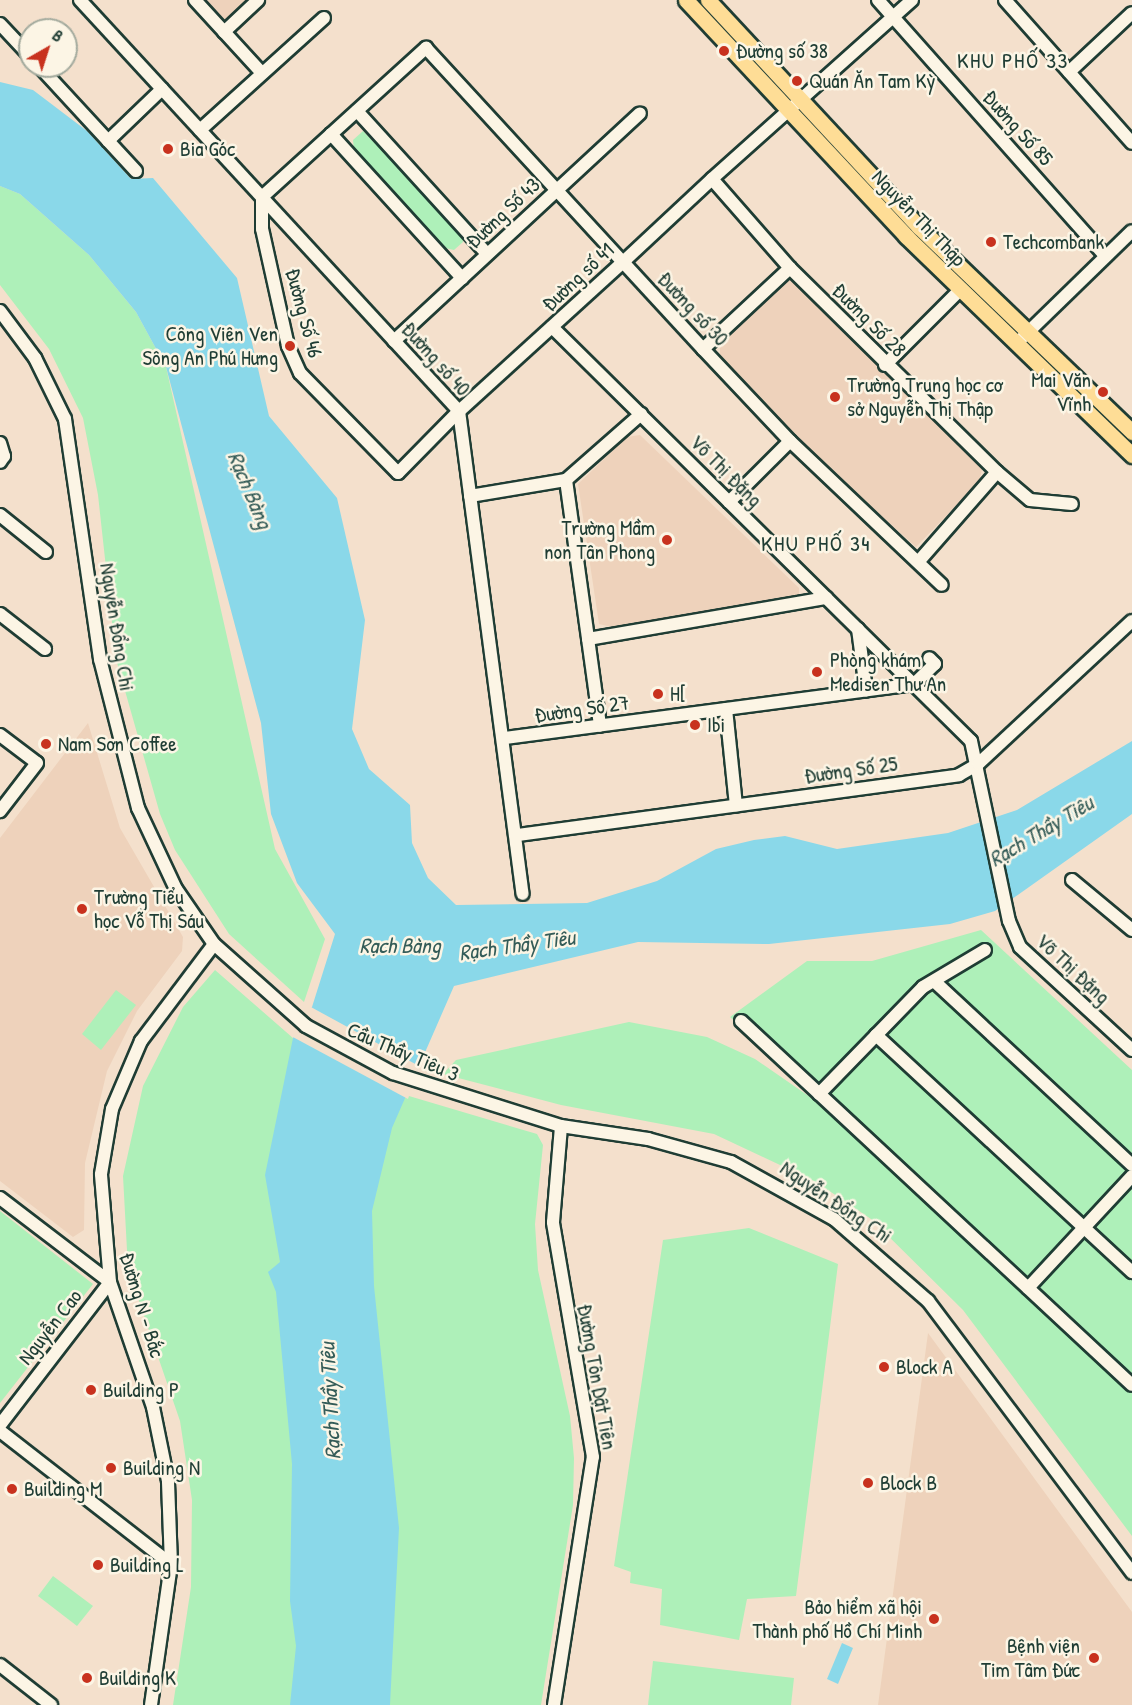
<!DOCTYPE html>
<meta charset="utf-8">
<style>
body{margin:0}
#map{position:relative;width:1132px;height:1705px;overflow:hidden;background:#f4e0cc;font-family:"Patrick Hand",sans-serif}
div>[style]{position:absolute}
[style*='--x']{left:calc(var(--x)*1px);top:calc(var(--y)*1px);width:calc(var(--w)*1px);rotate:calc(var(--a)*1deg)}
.built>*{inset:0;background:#eed2bb}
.green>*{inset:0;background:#aef0b9}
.water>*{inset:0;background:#8ad8e9}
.pier>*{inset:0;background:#f4e0cc}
.roads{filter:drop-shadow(2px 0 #1f3d34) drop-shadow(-2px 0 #1f3d34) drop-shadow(0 2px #1f3d34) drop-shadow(0 -2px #1f3d34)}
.minor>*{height:12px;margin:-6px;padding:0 6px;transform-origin:6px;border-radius:6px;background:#fcf5e5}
.major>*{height:15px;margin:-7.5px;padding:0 7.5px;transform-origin:7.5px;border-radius:7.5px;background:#fedd96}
.dots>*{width:16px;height:16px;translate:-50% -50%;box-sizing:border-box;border:3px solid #fcf5e5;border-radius:50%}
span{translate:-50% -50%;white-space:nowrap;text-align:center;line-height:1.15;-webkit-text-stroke:5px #fcf5e5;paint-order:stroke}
.poi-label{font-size:21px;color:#1f3d34}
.left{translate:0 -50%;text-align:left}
.right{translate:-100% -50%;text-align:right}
.street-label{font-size:21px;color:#1f3d34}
.neighbourhood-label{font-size:22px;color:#1f3d34;letter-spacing:1.5px}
.water-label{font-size:22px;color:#345c58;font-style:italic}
.north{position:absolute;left:18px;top:18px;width:60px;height:60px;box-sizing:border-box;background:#fcf5e5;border:2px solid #a4ab9e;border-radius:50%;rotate:39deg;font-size:16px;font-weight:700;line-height:24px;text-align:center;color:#1f3d34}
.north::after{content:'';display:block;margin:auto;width:21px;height:27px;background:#c8321e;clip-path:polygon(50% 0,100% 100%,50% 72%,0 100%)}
</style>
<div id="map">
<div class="built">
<i style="clip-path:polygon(202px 0,247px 0,223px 23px)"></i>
<i style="clip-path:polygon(790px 279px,983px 466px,979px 482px,916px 547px,793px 436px,720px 358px,720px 343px)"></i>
<i style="clip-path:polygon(640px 435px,799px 588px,799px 599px,616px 628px,599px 624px,578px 484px,627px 437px)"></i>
<i style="clip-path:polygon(88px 723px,120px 828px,183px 937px,182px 951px,137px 1011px,107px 1071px,85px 1163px,84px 1230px,73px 1237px,0 1181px,0 838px)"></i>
<i style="clip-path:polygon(928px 1333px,1132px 1612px,1132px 1705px,878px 1705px)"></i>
</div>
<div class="green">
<i style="clip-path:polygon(363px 131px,461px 232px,463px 242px,454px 250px,445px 248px,354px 150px,353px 140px)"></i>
<i style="clip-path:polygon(0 186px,20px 194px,89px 255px,136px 312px,166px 367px,275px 849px,325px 939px,304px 1002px,229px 934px,175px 850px,160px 814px,116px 659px,98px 495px,83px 418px,49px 349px,0 285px)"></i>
<i style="clip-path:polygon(981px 930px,1132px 1070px,1132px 1392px,730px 1017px,807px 961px,872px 961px)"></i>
<i style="clip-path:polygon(215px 970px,293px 1038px,313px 1705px,173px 1705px,191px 1587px,192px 1500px,180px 1421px,128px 1269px,123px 1176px,143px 1086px,183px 1007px)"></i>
<i style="clip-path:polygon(116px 990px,136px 1005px,101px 1050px,82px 1034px)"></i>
<i style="clip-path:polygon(629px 1022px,707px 1037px,755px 1059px,810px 1097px,1132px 1393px,1132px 1536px,963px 1310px,871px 1219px,816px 1182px,714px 1134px,561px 1105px,443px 1074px,456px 1060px)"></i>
<i style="clip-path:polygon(382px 1088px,537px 1134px,543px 1145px,535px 1224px,538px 1270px,570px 1416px,574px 1458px,573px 1505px,541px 1705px,369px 1705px,357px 1293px)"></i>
<i style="clip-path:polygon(0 1211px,93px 1284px,0 1403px)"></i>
<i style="clip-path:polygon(749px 1228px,838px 1264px,796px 1596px,747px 1599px,739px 1640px,660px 1625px,662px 1589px,630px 1583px,631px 1572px,614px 1566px,663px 1240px)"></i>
<i style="clip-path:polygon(53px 1576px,93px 1606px,77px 1626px,38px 1596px)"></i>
<i style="clip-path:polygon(653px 1661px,794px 1678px,791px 1705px,648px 1705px)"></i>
</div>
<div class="water">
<i style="clip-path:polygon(0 82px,33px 90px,87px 131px,131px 179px,153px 178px,237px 278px,269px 416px,337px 498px,365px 620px,352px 729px,369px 769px,410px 805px,412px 843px,428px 878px,456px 905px,587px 903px,657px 881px,716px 849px,754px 840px,785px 836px,837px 849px,948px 833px,1017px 810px,1132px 741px,1132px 814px,995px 911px,950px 924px,769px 944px,638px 942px,454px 986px,392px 1128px,372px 1211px,374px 1286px,399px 1528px,390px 1705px,290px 1705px,296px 1646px,290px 1601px,292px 1464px,276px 1292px,268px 1272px,280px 1262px,265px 1175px,293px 1038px,312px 1007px,335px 934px,297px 883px,271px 814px,261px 723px,166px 367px,136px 312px,89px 255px,20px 194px,0 186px)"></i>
<i style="clip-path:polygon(842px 1643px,853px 1648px,838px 1684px,827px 1679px)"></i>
</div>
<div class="pier">
<i style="clip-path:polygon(309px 1006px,419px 1066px,408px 1099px,291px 1036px)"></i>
</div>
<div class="roads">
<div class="minor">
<i style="--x:80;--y:0;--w:559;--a:47.32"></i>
<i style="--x:459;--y:411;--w:487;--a:82.5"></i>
<i style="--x:195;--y:0;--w:99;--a:47.5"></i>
<i style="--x:878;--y:0;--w:342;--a:48.4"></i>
<i style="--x:912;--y:0;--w:268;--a:138.2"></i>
<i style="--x:712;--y:179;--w:122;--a:137"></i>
<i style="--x:623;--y:262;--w:222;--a:137.7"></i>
<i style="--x:459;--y:411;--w:87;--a:134.5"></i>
<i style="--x:398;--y:473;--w:140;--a:-134.4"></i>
<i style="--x:300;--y:373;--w:30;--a:-114"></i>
<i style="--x:288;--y:346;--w:120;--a:-102.5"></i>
<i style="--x:262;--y:229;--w:32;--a:-90"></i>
<i style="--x:262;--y:197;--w:222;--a:-42.3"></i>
<i style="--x:426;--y:48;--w:291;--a:47.4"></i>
<i style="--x:623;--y:262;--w:118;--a:47.4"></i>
<i style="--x:703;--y:349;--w:127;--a:46.6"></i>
<i style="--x:790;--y:441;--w:209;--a:43.5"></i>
<i style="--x:1005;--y:0;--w:191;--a:48.4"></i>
<i style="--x:0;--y:24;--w:44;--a:46.8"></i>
<i style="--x:224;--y:32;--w:47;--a:-43.3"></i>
<i style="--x:39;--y:66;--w:143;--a:47.3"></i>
<i style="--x:1069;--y:72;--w:86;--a:-43.1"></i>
<i style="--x:357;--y:111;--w:193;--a:47.7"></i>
<i style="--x:200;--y:130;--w:167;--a:-42.1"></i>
<i style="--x:331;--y:134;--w:195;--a:47.7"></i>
<i style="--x:108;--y:141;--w:75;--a:-43.9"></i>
<i style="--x:712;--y:179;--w:118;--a:48.8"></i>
<i style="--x:790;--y:268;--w:291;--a:44.6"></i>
<i style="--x:997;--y:472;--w:43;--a:40.3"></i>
<i style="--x:1030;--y:500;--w:42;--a:5.4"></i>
<i style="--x:0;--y:311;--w:59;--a:53.3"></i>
<i style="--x:35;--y:358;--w:68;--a:63.8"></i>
<i style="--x:65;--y:419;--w:243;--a:81.7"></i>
<i style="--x:100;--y:659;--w:154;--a:75.7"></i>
<i style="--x:138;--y:808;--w:89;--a:64.9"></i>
<i style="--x:176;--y:889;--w:67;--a:55.4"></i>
<i style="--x:214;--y:944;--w:123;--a:41.7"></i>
<i style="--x:306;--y:1026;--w:99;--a:28.4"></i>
<i style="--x:393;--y:1073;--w:176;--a:17.5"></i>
<i style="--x:561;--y:1126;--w:88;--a:8.5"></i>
<i style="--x:648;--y:1139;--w:86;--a:15.5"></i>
<i style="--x:731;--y:1162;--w:118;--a:29"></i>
<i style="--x:834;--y:1219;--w:125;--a:41.1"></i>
<i style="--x:928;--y:1301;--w:340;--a:53.1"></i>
<i style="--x:552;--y:327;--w:589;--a:44.66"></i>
<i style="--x:971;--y:741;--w:184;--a:78.1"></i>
<i style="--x:1009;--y:921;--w:28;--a:67"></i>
<i style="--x:1020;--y:947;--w:152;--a:42.6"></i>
<i style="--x:1022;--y:338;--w:153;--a:-44.2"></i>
<i style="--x:394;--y:341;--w:335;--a:-42.8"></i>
<i style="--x:703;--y:349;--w:119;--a:-43"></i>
<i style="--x:885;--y:365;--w:106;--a:-45"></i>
<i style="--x:0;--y:443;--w:14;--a:73"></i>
<i style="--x:4;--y:456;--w:7;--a:124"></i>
<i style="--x:566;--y:480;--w:248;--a:82.1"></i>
<i style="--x:470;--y:496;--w:97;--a:-9.5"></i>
<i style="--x:566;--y:480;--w:100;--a:-41.3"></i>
<i style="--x:729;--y:502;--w:86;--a:-45"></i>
<i style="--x:0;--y:515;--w:59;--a:38.8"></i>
<i style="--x:919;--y:561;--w:118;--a:-48.8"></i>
<i style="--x:0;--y:614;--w:57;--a:37.9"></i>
<i style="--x:858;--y:629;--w:62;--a:82.5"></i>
<i style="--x:588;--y:639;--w:242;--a:-9.8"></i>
<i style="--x:726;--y:709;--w:97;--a:84.1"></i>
<i style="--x:0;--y:735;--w:46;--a:37.1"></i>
<i style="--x:37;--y:763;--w:61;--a:127.6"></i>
<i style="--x:505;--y:738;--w:413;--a:-7.5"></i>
<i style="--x:914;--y:684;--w:29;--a:-44"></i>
<i style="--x:935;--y:664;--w:8;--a:-135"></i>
<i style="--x:518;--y:835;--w:445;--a:-7.7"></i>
<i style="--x:959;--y:775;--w:22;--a:-30"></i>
<i style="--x:978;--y:764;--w:210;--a:-42.9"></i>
<i style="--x:1072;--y:880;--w:78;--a:39.8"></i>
<i style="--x:934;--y:981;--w:270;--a:42.9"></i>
<i style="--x:741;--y:1021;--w:534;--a:42.95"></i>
<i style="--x:876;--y:1035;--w:349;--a:42.8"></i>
<i style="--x:819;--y:1094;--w:149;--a:-45.8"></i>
<i style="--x:923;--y:987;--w:72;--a:-30.8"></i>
<i style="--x:0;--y:1198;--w:138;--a:37.4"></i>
<i style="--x:1028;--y:1288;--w:153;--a:-47.1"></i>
<i style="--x:0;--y:1425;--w:180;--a:-52.4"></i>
<i style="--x:0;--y:1431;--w:217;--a:37.9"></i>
<i style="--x:0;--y:1665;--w:65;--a:38.1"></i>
<i style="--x:151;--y:1705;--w:142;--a:-81.9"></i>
<i style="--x:171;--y:1564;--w:83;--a:-92.1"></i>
<i style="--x:168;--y:1481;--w:76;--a:-101.5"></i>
<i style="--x:153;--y:1407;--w:132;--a:-109"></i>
<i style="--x:110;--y:1282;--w:108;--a:-94.8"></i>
<i style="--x:101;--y:1174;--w:66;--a:-80.4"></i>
<i style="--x:112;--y:1109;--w:74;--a:-66.9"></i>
<i style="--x:141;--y:1041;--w:121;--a:-53"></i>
<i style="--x:554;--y:1705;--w:251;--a:-81.1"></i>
<i style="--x:593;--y:1457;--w:238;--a:-99.7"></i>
<i style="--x:553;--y:1222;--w:96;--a:-85.2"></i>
</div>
<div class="major">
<i style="--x:686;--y:0;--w:323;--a:47"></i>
<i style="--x:906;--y:236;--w:315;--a:44.1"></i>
<i style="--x:708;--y:0;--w:310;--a:47.1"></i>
<i style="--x:919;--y:227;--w:296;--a:43.9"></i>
</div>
</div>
<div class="dots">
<i style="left:724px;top:51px;background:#c8321e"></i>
<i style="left:797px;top:81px;background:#c8321e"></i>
<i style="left:168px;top:149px;background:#c8321e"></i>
<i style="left:991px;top:242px;background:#c8321e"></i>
<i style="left:290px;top:346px;background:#c8321e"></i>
<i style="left:1103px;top:392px;background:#c8321e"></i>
<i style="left:835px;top:397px;background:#c8321e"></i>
<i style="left:667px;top:540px;background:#c8321e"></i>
<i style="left:817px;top:672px;background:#c8321e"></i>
<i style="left:658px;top:694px;background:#c8321e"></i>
<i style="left:695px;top:725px;background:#c8321e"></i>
<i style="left:46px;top:744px;background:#c8321e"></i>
<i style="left:82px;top:909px;background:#c8321e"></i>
<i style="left:884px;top:1367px;background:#c8321e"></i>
<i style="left:91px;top:1390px;background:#c8321e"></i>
<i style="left:111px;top:1468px;background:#c8321e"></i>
<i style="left:868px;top:1483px;background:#c8321e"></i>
<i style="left:12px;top:1489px;background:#c8321e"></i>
<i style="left:98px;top:1565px;background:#c8321e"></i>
<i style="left:934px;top:1619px;background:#c8321e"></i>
<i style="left:1094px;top:1658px;background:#c8321e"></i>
<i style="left:87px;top:1678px;background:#c8321e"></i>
</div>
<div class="poi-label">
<span class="left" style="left:736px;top:51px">Đường số 38</span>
<span class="left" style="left:809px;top:81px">Quán Ăn Tam Kỳ</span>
<span class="left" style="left:180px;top:149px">Bia Góc</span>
<span class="left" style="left:1003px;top:242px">Techcombank</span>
<span class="right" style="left:278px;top:346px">Công Viên Ven<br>Sông An Phú Hưng</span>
<span class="right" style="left:1091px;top:392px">Mai Văn<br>Vĩnh</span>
<span class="left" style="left:847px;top:397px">Trường Trung học cơ<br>sở Nguyễn Thị Thập</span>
<span class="right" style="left:655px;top:540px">Trường Mầm<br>non Tân Phong</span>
<span class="left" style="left:830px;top:672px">Phòng khám<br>Medisen Thư An</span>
<span class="left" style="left:670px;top:694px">H[</span>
<span class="left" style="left:707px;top:725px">Ibi</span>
<span class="left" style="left:58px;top:744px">Nam Sơn Coffee</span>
<span class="left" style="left:94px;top:909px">Trường Tiểu<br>học Vỗ Thị Sáu</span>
<span class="left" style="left:896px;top:1367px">Block A</span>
<span class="left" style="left:103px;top:1390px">Building P</span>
<span class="left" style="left:123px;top:1468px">Building N</span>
<span class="left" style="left:880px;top:1483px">Block B</span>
<span class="left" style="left:24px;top:1489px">Building M</span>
<span class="left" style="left:110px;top:1565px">Building L</span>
<span class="right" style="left:922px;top:1619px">Bảo hiểm xã hội<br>Thành phố Hồ Chí Minh</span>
<span class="right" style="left:1080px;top:1658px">Bệnh viện<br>Tim Tâm Đức</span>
<span class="left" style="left:99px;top:1678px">Building K</span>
</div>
<div class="street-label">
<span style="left:1018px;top:128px;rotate:48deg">Đường Số 85</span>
<span style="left:503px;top:213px;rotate:-43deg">Đường Số 43</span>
<span style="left:919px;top:218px;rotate:46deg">Nguyễn Thị Thập</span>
<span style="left:578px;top:277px;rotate:-43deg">Đường số 41</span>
<span style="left:693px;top:309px;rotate:47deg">Đường số 30</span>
<span style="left:304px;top:313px;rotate:75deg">Đường Số 46</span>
<span style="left:869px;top:320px;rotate:45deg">Đường Số 28</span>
<span style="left:436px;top:359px;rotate:48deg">Đường số 40</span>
<span style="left:726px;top:471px;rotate:45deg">Võ Thị Đặng</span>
<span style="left:117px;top:627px;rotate:81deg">Nguyễn Đổng Chi</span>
<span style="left:582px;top:709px;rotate:-8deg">Đường Số 27</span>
<span style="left:851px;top:770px;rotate:-8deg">Đường Số 25</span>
<span style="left:1073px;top:969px;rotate:43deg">Võ Thị Đặng</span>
<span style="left:403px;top:1052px;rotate:23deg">Cầu Thầy Tiêu 3</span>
<span style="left:836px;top:1202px;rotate:34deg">Nguyễn Đổng Chi</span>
<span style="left:142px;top:1305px;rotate:73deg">Đường N - Bắc</span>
<span style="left:50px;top:1327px;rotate:-52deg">Nguyễn Cao</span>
<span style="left:597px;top:1377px;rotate:80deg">Đường Tôn Dật Tiên</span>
</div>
<div class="neighbourhood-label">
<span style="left:1013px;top:61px">KHU PHỐ 33</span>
<span style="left:816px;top:544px">KHU PHỐ 34</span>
</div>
<div class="water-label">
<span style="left:250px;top:490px;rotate:67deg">Rạch Bàng</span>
<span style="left:1041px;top:831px;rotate:-31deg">Rạch Thầy Tiêu</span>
<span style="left:517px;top:945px;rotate:-8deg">Rạch Thầy Tiêu</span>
<span style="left:400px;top:946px">Rạch Bàng</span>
<span style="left:330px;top:1401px;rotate:-93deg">Rạch Thầy Tiêu</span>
</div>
<div class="north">B</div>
</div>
